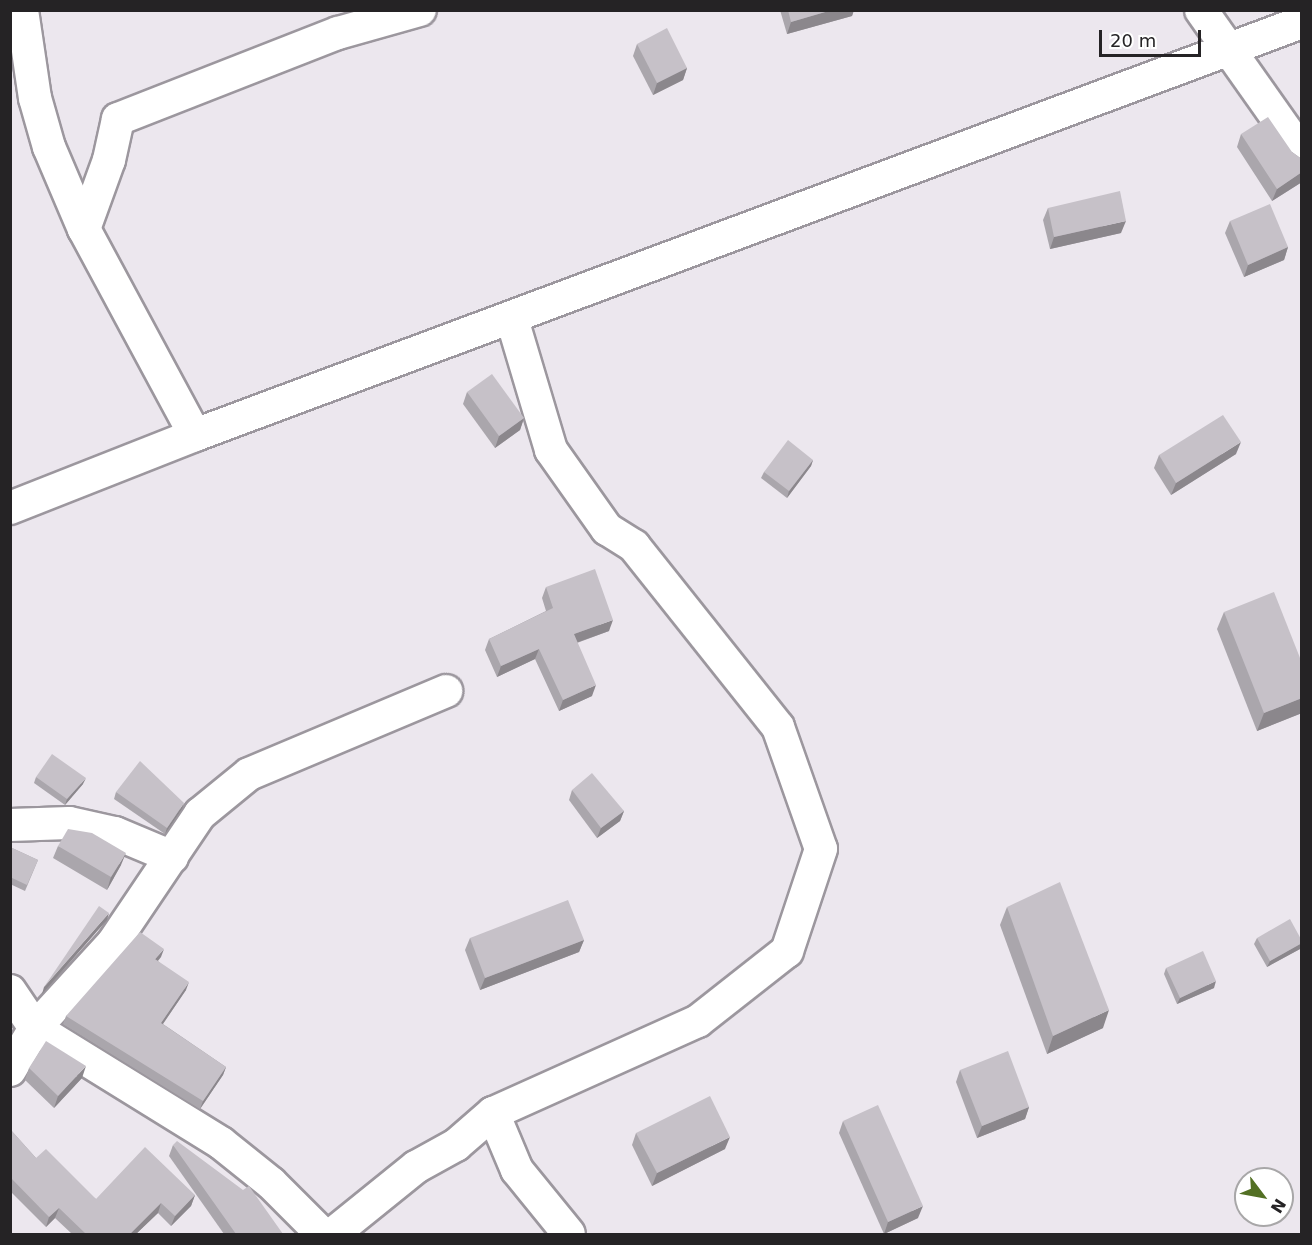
<!DOCTYPE html>
<style>
body{margin:0}
#map{position:relative;width:1312px;height:1245px;overflow:hidden;background:#ece7ee;font-family:"DejaVu Sans",sans-serif}
div>[style]{position:absolute}
[style*='--x']{left:calc(var(--x)*1px);top:calc(var(--y)*1px);width:calc(var(--w)*1px);rotate:calc(var(--a)*1deg)}
.roads{filter:drop-shadow(2px 0 #9c979e) drop-shadow(-2px 0 #9c979e) drop-shadow(0 2px #9c979e) drop-shadow(0 -2px #9c979e)}
.street>*{height:32px;margin:-16px;padding:0 16px;transform-origin:16px;border-radius:16px;background:#fff}
.wall>*{inset:0;background:#aaa6ac}
.shaded-wall>*{inset:0;background:#8b878c}
.building>*{inset:0;background:#c6c1c8}
span{translate:-50% -50%;white-space:nowrap;text-align:center;line-height:1.15;-webkit-text-stroke:6px #fff;paint-order:stroke}
.frame{position:absolute;inset:0;border:12px solid #252325;pointer-events:none}
.north{position:absolute;left:1234px;top:1167px;width:60px;height:60px;box-sizing:border-box;background:#fff;border:2px solid #a8a7a8;border-radius:50%;rotate:122deg;font-size:16px;font-weight:700;line-height:24px;text-align:center;color:#252325}
.north::after{content:'';display:block;margin:auto;width:21px;height:27px;background:#537024;clip-path:polygon(50% 0,100% 100%,50% 72%,0 100%)}
.scale{position:absolute;left:1099px;top:30px;width:102px;height:27px;box-sizing:border-box;border:3px solid #252325;border-top:0;padding-left:8px;font-size:18px;line-height:21px;white-space:nowrap;color:#252325;-webkit-text-stroke:4px #fff;paint-order:stroke}
</style>
<div id="map">
<div class="roads">
<div class="street">
<i style="--x:22;--y:10;--w:89;--a:81.6"></i>
<i style="--x:35;--y:98;--w:51;--a:74.1"></i>
<i style="--x:49;--y:147;--w:89;--a:66.9"></i>
<i style="--x:84;--y:229;--w:234;--a:61.7"></i>
<i style="--x:1201;--y:10;--w:175;--a:54.8"></i>
<i style="--x:84;--y:229;--w:73;--a:-70.1"></i>
<i style="--x:109;--y:160;--w:42;--a:-77.6"></i>
<i style="--x:118;--y:119;--w:236;--a:-21.4"></i>
<i style="--x:338;--y:33;--w:85;--a:-15.7"></i>
<i style="--x:512;--y:319;--w:137;--a:73.4"></i>
<i style="--x:551;--y:450;--w:97;--a:54.7"></i>
<i style="--x:607;--y:529;--w:32;--a:32"></i>
<i style="--x:634;--y:546;--w:231;--a:51.5"></i>
<i style="--x:778;--y:727;--w:129;--a:70.6"></i>
<i style="--x:821;--y:849;--w:108;--a:108.4"></i>
<i style="--x:787;--y:951;--w:113;--a:141.8"></i>
<i style="--x:698;--y:1021;--w:225;--a:155.8"></i>
<i style="--x:493;--y:1113;--w:62;--a:67.2"></i>
<i style="--x:517;--y:1170;--w:82;--a:50.9"></i>
<i style="--x:10;--y:508;--w:199;--a:-21.5"></i>
<i style="--x:195;--y:435;--w:1182;--a:-20.46"></i>
<i style="--x:10;--y:825;--w:59;--a:-1.9"></i>
<i style="--x:69;--y:823;--w:47;--a:12.3"></i>
<i style="--x:115;--y:833;--w:62;--a:22.8"></i>
<i style="--x:10;--y:991;--w:45;--a:56"></i>
<i style="--x:35;--y:1028;--w:219;--a:31.7"></i>
<i style="--x:221;--y:1143;--w:64;--a:38.7"></i>
<i style="--x:271;--y:1183;--w:72;--a:45"></i>
<i style="--x:10;--y:1070;--w:49;--a:-59.2"></i>
<i style="--x:35;--y:1028;--w:115;--a:-47.5"></i>
<i style="--x:113;--y:943;--w:156;--a:-56"></i>
<i style="--x:200;--y:814;--w:63;--a:-39.2"></i>
<i style="--x:249;--y:774;--w:214;--a:-22.8"></i>
<i style="--x:333;--y:1234;--w:107;--a:-38.9"></i>
<i style="--x:416;--y:1167;--w:46;--a:-28.8"></i>
<i style="--x:456;--y:1145;--w:49;--a:-40.9"></i>
</div>
</div>
<div class="wall">
<i style="clip-path:polygon(780px 10px,854px 10px,852px 16px,787px 34px)"></i>
<i style="clip-path:polygon(637px 44px,687px 68px,683px 80px,653px 95px,633px 56px)"></i>
<i style="clip-path:polygon(1241px 134px,1292px 152px,1299px 157px,1302px 157px,1302px 182px,1272px 201px,1237px 147px)"></i>
<i style="clip-path:polygon(1048px 208px,1121px 233px,1050px 249px,1043px 220px)"></i>
<i style="clip-path:polygon(1230px 221px,1288px 247px,1284px 260px,1244px 277px,1225px 233px)"></i>
<i style="clip-path:polygon(467px 392px,524px 418px,520px 430px,495px 448px,463px 404px)"></i>
<i style="clip-path:polygon(1236px 454px,1171px 495px,1154px 468px,1159px 455px)"></i>
<i style="clip-path:polygon(813px 460px,811px 466px,787px 498px,761px 478px,764px 472px)"></i>
<i style="clip-path:polygon(546px 587px,609px 631px,577px 643px,592px 696px,559px 711px,535px 659px,497px 677px,485px 650px,489px 639px,546px 611px,542px 598px)"></i>
<i style="clip-path:polygon(1224px 612px,1302px 663px,1302px 713px,1257px 731px,1217px 629px)"></i>
<i style="clip-path:polygon(36px 777px,83px 784px,65px 805px,34px 783px)"></i>
<i style="clip-path:polygon(572px 790px,624px 811px,620px 821px,597px 838px,569px 800px)"></i>
<i style="clip-path:polygon(116px 792px,182px 809px,165px 834px,114px 799px)"></i>
<i style="clip-path:polygon(58px 846px,121px 865px,107px 890px,53px 858px)"></i>
<i style="clip-path:polygon(10px 847px,38px 860px,25px 891px,10px 884px)"></i>
<i style="clip-path:polygon(1007px 907px,1103px 1028px,1047px 1054px,1000px 925px)"></i>
<i style="clip-path:polygon(470px 938px,584px 940px,579px 952px,480px 990px,465px 950px)"></i>
<i style="clip-path:polygon(1257px 938px,1302px 941px,1302px 945px,1300px 949px,1267px 967px,1254px 944px)"></i>
<i style="clip-path:polygon(161px 957px,158px 961px,186px 990px,163px 1024px,226px 1067px,223px 1075px,200px 1109px,63px 1024px,66px 1016px)"></i>
<i style="clip-path:polygon(1166px 968px,1214px 988px,1177px 1004px,1164px 974px)"></i>
<i style="clip-path:polygon(29px 1068px,82px 1078px,54px 1108px,25px 1080px)"></i>
<i style="clip-path:polygon(960px 1070px,1029px 1107px,1025px 1119px,977px 1138px,956px 1082px)"></i>
<i style="clip-path:polygon(843px 1121px,918px 1218px,884px 1234px,839px 1133px)"></i>
<i style="clip-path:polygon(10px 1129px,36px 1158px,96px 1199px,195px 1195px,191px 1206px,171px 1226px,158px 1213px,136px 1234px,72px 1234px,55px 1218px,46px 1227px,10px 1191px)"></i>
<i style="clip-path:polygon(636px 1133px,725px 1149px,652px 1186px,632px 1145px)"></i>
<i style="clip-path:polygon(173px 1145px,283px 1234px,224px 1234px,169px 1156px)"></i>
</div>
<div class="shaded-wall">
<i style="clip-path:polygon(832px 10px,854px 10px,852px 16px,787px 34px,791px 22px)"></i>
<i style="clip-path:polygon(687px 68px,683px 80px,653px 95px,657px 83px)"></i>
<i style="clip-path:polygon(1302px 172px,1302px 182px,1272px 201px,1277px 189px)"></i>
<i style="clip-path:polygon(1126px 221px,1121px 233px,1050px 249px,1054px 237px)"></i>
<i style="clip-path:polygon(1288px 247px,1284px 260px,1244px 277px,1248px 265px)"></i>
<i style="clip-path:polygon(524px 418px,520px 430px,495px 448px,499px 436px)"></i>
<i style="clip-path:polygon(1241px 442px,1236px 454px,1171px 495px,1176px 483px)"></i>
<i style="clip-path:polygon(813px 460px,811px 466px,787px 498px,789px 491px)"></i>
<i style="clip-path:polygon(613px 620px,609px 631px,570px 645px,574px 634px)"></i>
<i style="clip-path:polygon(539px 649px,535px 659px,497px 677px,501px 666px)"></i>
<i style="clip-path:polygon(596px 685px,592px 696px,559px 711px,563px 700px)"></i>
<i style="clip-path:polygon(1302px 698px,1302px 713px,1257px 731px,1264px 713px)"></i>
<i style="clip-path:polygon(86px 778px,83px 784px,65px 805px,67px 799px)"></i>
<i style="clip-path:polygon(184px 803px,182px 809px,165px 834px,167px 828px)"></i>
<i style="clip-path:polygon(624px 811px,620px 821px,597px 838px,601px 828px)"></i>
<i style="clip-path:polygon(126px 853px,121px 865px,107px 890px,111px 877px)"></i>
<i style="clip-path:polygon(109px 913px,107px 920px,42px 994px,44px 987px)"></i>
<i style="clip-path:polygon(584px 940px,579px 952px,480px 990px,485px 978px)"></i>
<i style="clip-path:polygon(1302px 943px,1300px 949px,1267px 967px,1270px 961px)"></i>
<i style="clip-path:polygon(164px 949px,161px 957px,152px 967px,155px 959px)"></i>
<i style="clip-path:polygon(1216px 981px,1214px 988px,1177px 1004px,1180px 998px)"></i>
<i style="clip-path:polygon(189px 982px,186px 990px,158px 1031px,161px 1023px)"></i>
<i style="clip-path:polygon(1109px 1010px,1103px 1028px,1047px 1054px,1053px 1036px)"></i>
<i style="clip-path:polygon(86px 1066px,82px 1078px,54px 1108px,58px 1096px)"></i>
<i style="clip-path:polygon(226px 1067px,223px 1075px,200px 1109px,203px 1101px)"></i>
<i style="clip-path:polygon(1029px 1107px,1025px 1119px,977px 1138px,982px 1126px)"></i>
<i style="clip-path:polygon(730px 1137px,725px 1149px,652px 1186px,657px 1173px)"></i>
<i style="clip-path:polygon(195px 1195px,191px 1206px,171px 1226px,175px 1216px)"></i>
<i style="clip-path:polygon(161px 1203px,158px 1213px,136px 1234px,130px 1234px)"></i>
<i style="clip-path:polygon(923px 1206px,918px 1218px,884px 1234px,888px 1222px)"></i>
<i style="clip-path:polygon(59px 1208px,55px 1218px,46px 1227px,49px 1217px)"></i>
</div>
<div class="building">
<i style="clip-path:polygon(788px 10px,832px 10px,791px 22px)"></i>
<i style="clip-path:polygon(667px 28px,687px 68px,657px 83px,637px 44px)"></i>
<i style="clip-path:polygon(1268px 117px,1292px 152px,1299px 157px,1302px 157px,1302px 172px,1277px 189px,1241px 134px)"></i>
<i style="clip-path:polygon(1120px 191px,1126px 221px,1054px 237px,1048px 208px)"></i>
<i style="clip-path:polygon(1270px 204px,1288px 247px,1248px 265px,1230px 221px)"></i>
<i style="clip-path:polygon(492px 374px,524px 418px,499px 436px,467px 392px)"></i>
<i style="clip-path:polygon(1223px 415px,1241px 442px,1176px 483px,1159px 455px)"></i>
<i style="clip-path:polygon(788px 440px,813px 460px,789px 491px,764px 472px)"></i>
<i style="clip-path:polygon(595px 569px,613px 620px,574px 634px,596px 685px,563px 700px,539px 649px,501px 666px,489px 639px,553px 608px,546px 587px)"></i>
<i style="clip-path:polygon(1274px 592px,1302px 663px,1302px 698px,1264px 713px,1224px 612px)"></i>
<i style="clip-path:polygon(52px 754px,86px 778px,67px 799px,36px 777px)"></i>
<i style="clip-path:polygon(140px 761px,184px 803px,167px 828px,116px 792px)"></i>
<i style="clip-path:polygon(592px 773px,624px 811px,601px 828px,572px 790px)"></i>
<i style="clip-path:polygon(68px 829px,92px 833px,126px 853px,111px 877px,58px 846px)"></i>
<i style="clip-path:polygon(10px 847px,38px 860px,27px 885px,10px 877px)"></i>
<i style="clip-path:polygon(1060px 882px,1109px 1010px,1053px 1036px,1007px 907px)"></i>
<i style="clip-path:polygon(568px 900px,584px 940px,485px 978px,470px 938px)"></i>
<i style="clip-path:polygon(99px 906px,109px 913px,44px 987px)"></i>
<i style="clip-path:polygon(1290px 919px,1302px 941px,1302px 943px,1270px 961px,1257px 938px)"></i>
<i style="clip-path:polygon(140px 932px,164px 949px,155px 959px,189px 982px,161px 1023px,226px 1067px,203px 1101px,66px 1016px)"></i>
<i style="clip-path:polygon(1203px 951px,1216px 981px,1180px 998px,1166px 968px)"></i>
<i style="clip-path:polygon(46px 1041px,86px 1066px,58px 1096px,29px 1068px)"></i>
<i style="clip-path:polygon(1008px 1051px,1029px 1107px,982px 1126px,960px 1070px)"></i>
<i style="clip-path:polygon(710px 1096px,730px 1137px,657px 1173px,636px 1133px)"></i>
<i style="clip-path:polygon(878px 1105px,923px 1206px,888px 1222px,843px 1121px)"></i>
<i style="clip-path:polygon(10px 1129px,36px 1158px,46px 1149px,96px 1199px,145px 1147px,195px 1195px,175px 1216px,161px 1203px,130px 1234px,86px 1234px,59px 1208px,49px 1217px,10px 1177px)"></i>
<i style="clip-path:polygon(177px 1141px,243px 1190px,249px 1186px,283px 1234px,236px 1234px,173px 1145px)"></i>
</div>
<div class="frame"></div>
<div class="north">N</div>
<div class="scale">20 m</div>
</div>
